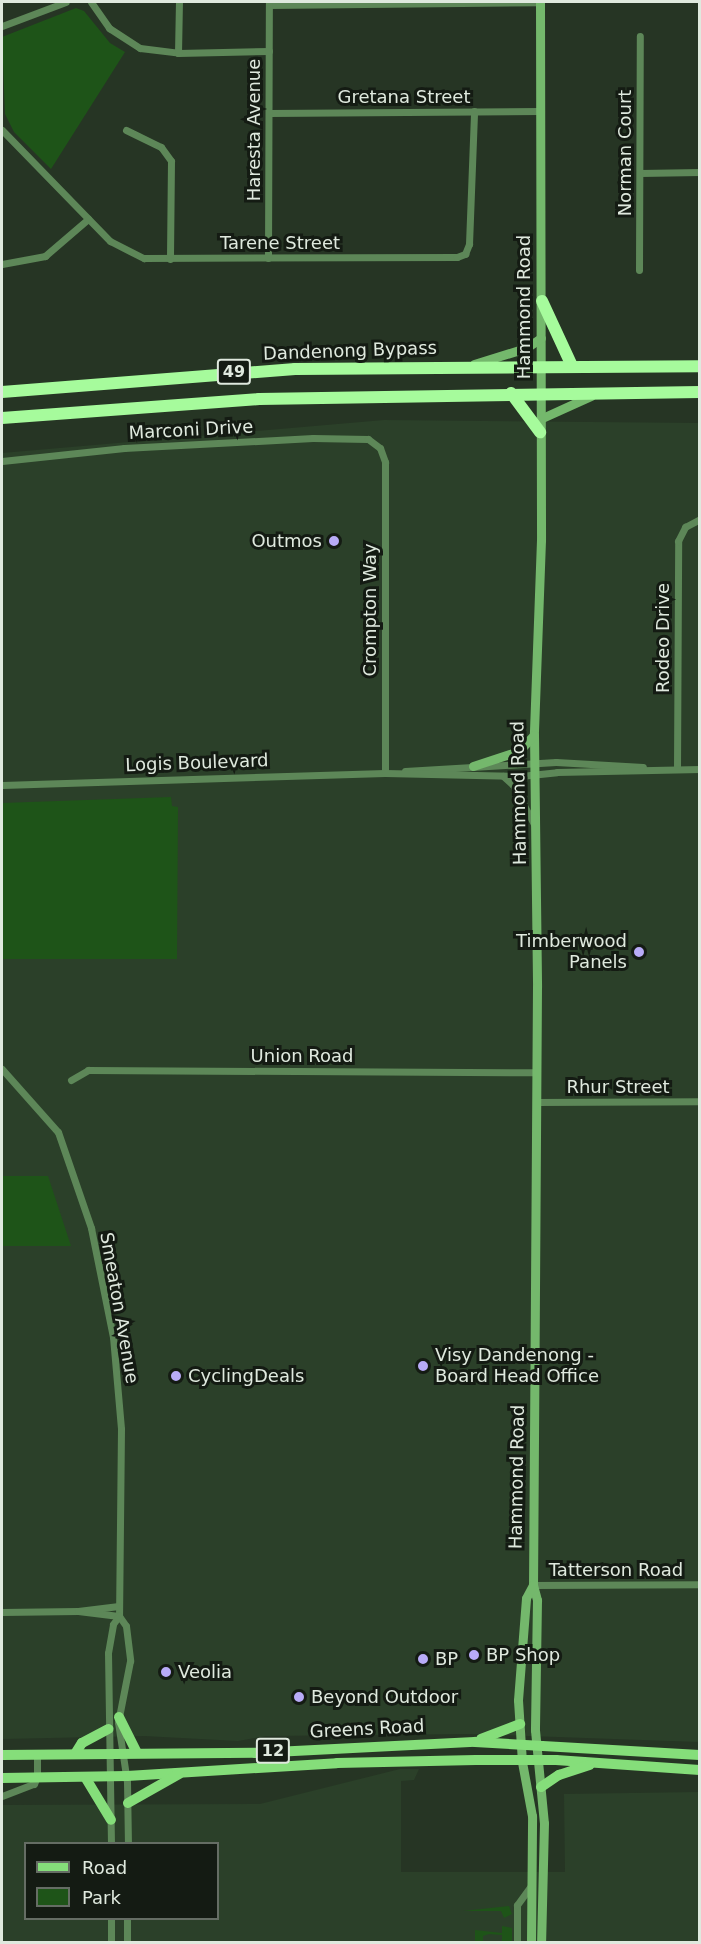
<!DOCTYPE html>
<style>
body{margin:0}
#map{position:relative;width:701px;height:1944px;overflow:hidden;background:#263524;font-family:"DejaVu Sans",sans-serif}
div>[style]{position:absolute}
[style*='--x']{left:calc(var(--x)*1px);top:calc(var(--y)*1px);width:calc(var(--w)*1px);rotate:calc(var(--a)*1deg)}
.built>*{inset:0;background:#2b4029}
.green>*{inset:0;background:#1e5418}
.street>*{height:7px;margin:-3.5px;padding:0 3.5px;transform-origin:3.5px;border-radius:3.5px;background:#5d8758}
.secondary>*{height:9px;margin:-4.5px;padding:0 4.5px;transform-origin:4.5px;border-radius:4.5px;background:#74b86c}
.primary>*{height:10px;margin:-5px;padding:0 5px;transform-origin:5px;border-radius:5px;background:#85de7a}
.highway>*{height:12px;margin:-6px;padding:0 6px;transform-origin:6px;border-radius:6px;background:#a6fb9c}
.dots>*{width:16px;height:16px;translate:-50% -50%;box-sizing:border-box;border:3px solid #141b13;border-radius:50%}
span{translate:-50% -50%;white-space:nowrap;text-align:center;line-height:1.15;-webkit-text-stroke:6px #141b13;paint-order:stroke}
.shield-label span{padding:2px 4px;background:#141b13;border:2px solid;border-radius:4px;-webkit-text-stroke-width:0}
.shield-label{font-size:16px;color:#dfe9de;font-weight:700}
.street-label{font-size:18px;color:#dfe9de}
.poi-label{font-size:18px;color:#dfe9de}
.right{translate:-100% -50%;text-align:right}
.left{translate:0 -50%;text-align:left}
.frame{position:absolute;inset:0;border:3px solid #dfe9de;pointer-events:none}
.legend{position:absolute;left:24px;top:1842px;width:195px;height:78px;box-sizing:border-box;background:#141b13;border:2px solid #656d64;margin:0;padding:8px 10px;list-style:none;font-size:18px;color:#dfe9de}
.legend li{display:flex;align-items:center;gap:12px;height:30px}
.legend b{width:30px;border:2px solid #656d64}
</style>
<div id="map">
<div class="built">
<i style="clip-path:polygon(384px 420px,699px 423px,699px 1742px,470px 1734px,266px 1736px,238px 1741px,144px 1736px,2px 1739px,2px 453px)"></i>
<i style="clip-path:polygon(evenodd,400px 1769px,419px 1769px,414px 1780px,401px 1781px,401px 1872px,565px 1872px,564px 1794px,699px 1792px,699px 1942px,2px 1942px,2px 1805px,260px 1804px,400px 1769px,26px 1844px,218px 1844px,218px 1918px,26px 1918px,26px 1844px)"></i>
</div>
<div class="green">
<i style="clip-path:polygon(76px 8px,84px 11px,110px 43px,125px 52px,51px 169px,14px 132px,5px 114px,2px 37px)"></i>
<i style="clip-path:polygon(171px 797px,172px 806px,178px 807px,177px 959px,2px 959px,2px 803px)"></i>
<i style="clip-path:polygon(2px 1176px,48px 1176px,71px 1246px,2px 1246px)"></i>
<i style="clip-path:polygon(509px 1906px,512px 1914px,504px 1918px,501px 1911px,463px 1911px)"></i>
<i style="clip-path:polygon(502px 1926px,512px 1928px,512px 1942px,502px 1942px,502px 1935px,489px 1934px,483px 1936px,483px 1942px,475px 1942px,475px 1930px,502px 1933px)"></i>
</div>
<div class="street">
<i style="--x:91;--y:2;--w:32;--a:55"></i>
<i style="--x:109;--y:28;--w:37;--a:33"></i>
<i style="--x:140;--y:48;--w:38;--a:7"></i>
<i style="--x:178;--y:53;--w:91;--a:-1.3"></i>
<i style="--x:269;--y:5;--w:271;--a:-0.6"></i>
<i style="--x:2;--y:26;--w:68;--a:-20.6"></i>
<i style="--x:178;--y:53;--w:51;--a:-88.9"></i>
<i style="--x:269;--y:113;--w:271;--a:-0.4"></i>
<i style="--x:2;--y:130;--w:155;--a:45.8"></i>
<i style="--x:110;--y:241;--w:38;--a:27"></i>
<i style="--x:144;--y:258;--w:313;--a:-0.2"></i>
<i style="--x:457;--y:257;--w:9;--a:-21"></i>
<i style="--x:465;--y:254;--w:11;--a:-68"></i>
<i style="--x:469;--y:244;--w:133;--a:-87.8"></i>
<i style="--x:126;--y:130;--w:39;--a:26"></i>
<i style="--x:161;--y:147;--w:17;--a:54"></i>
<i style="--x:171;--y:161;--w:98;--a:90.6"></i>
<i style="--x:640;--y:173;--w:60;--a:-1"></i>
<i style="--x:268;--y:258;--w:255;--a:-89.8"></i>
<i style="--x:2;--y:264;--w:44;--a:-10.5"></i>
<i style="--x:45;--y:256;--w:57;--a:-40.7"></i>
<i style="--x:639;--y:270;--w:234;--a:-89.8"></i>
<i style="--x:2;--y:461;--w:123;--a:-6.1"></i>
<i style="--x:124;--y:448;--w:189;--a:-3"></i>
<i style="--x:313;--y:438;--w:55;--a:1"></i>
<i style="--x:368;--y:439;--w:15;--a:37"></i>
<i style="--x:380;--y:448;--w:15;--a:70"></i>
<i style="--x:385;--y:462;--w:311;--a:90"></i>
<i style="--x:677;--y:769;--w:228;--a:-89.7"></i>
<i style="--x:678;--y:541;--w:16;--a:-63"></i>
<i style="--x:685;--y:527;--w:17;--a:-28"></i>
<i style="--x:405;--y:771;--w:151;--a:-3.4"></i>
<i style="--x:556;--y:762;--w:87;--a:3.3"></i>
<i style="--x:503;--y:776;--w:13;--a:42"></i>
<i style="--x:513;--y:785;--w:47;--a:61.8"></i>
<i style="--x:2;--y:785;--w:383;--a:-1.8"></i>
<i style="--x:385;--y:773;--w:136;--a:1.3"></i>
<i style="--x:521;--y:776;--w:36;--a:-6"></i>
<i style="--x:557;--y:772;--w:143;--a:-1.2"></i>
<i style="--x:2;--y:1069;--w:84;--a:48.4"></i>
<i style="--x:58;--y:1132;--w:102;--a:71"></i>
<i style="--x:91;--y:1228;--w:111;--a:78.6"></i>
<i style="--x:113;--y:1337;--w:92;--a:85"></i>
<i style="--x:121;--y:1429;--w:187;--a:90.6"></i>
<i style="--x:119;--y:1616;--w:12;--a:55"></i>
<i style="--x:126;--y:1626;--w:35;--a:83"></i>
<i style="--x:130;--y:1661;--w:62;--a:101.1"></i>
<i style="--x:118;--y:1722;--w:61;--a:81.5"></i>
<i style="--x:127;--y:1782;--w:62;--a:89.1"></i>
<i style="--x:71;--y:1080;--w:20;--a:-30"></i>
<i style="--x:88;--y:1070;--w:448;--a:0.3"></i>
<i style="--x:536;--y:1102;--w:164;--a:-0.3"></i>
<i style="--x:533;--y:1585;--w:167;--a:-0.3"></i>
<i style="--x:78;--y:1611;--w:41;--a:7"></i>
<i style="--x:2;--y:1612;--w:76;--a:-0.8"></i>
<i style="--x:78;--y:1611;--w:41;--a:-7"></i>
<i style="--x:2;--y:1796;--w:34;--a:-21"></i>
<i style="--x:34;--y:1784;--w:8;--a:-67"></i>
<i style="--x:37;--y:1777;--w:22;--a:-90"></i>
<i style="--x:111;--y:1844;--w:191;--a:-90.9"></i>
<i style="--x:108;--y:1653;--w:29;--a:-80"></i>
<i style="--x:113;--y:1624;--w:10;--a:-53"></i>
<i style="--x:111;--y:1918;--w:24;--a:90"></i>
<i style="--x:127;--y:1942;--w:24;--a:-90"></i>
<i style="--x:517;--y:1942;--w:37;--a:-90"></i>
<i style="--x:517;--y:1905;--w:24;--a:-54"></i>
</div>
<div class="secondary">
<i style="--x:540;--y:2;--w:538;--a:89.89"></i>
<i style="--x:541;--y:540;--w:195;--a:92.1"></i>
<i style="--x:534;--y:735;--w:252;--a:89.3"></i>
<i style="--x:537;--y:987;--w:598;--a:90.38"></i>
<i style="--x:533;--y:1585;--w:16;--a:75"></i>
<i style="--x:537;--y:1600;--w:130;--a:90.9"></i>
<i style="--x:535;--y:1730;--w:93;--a:84.5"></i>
<i style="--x:544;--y:1823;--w:119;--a:91.4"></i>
<i style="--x:474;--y:364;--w:54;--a:-17.1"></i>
<i style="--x:526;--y:348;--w:18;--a:-34"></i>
<i style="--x:540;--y:419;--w:56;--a:-24.3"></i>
<i style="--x:473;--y:766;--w:48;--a:-18.1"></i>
<i style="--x:519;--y:751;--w:22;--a:-47"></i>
<i style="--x:531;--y:1942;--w:126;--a:-89.5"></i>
<i style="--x:532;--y:1816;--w:55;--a:-100.5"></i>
<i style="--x:522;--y:1762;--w:62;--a:-93.7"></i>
<i style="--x:518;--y:1700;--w:102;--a:-85.5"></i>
<i style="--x:526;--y:1598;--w:15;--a:-62"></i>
</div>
<div class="primary">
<i style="--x:119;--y:1717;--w:40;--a:63.4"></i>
<i style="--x:481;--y:1739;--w:42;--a:-21"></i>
<i style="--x:75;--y:1754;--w:13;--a:-58"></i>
<i style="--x:82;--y:1743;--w:30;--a:-28"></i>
<i style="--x:2;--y:1755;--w:253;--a:-0.5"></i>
<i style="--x:255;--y:1753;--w:220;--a:-2.9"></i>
<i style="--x:475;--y:1742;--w:225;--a:3.3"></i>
<i style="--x:85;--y:1777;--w:50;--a:58.8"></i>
<i style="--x:2;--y:1778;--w:125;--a:-0.9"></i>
<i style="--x:127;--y:1776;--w:210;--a:-3.5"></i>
<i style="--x:337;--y:1763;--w:139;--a:-1.2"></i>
<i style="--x:476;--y:1760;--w:80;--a:0"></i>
<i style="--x:556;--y:1760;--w:144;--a:4"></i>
<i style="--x:541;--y:1787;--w:22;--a:-34"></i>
<i style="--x:559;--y:1775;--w:32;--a:-18"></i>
<i style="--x:128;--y:1803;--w:59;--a:-29.6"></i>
</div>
<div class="highway">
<i style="--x:542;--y:301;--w:72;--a:65.2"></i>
<i style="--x:2;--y:392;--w:294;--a:-4.5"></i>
<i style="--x:295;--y:369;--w:405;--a:-0.4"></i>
<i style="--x:511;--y:393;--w:49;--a:53.4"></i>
<i style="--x:2;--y:418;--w:258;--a:-4.2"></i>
<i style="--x:259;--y:399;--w:441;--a:-0.9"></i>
</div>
<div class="dots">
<i style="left:334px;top:541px;background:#b8abf7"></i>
<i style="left:639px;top:952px;background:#b8abf7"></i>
<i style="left:423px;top:1366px;background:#b8abf7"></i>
<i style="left:176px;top:1376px;background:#b8abf7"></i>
<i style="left:474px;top:1655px;background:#b8abf7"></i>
<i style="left:423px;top:1659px;background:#b8abf7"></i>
<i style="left:166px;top:1672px;background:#b8abf7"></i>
<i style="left:299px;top:1697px;background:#b8abf7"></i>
</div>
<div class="shield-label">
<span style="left:234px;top:372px">49</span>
<span style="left:273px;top:1751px">12</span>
</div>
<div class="street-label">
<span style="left:404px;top:97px">Gretana Street</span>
<span style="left:254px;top:130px;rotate:-90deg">Haresta Avenue</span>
<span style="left:625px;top:153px;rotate:-90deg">Norman Court</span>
<span style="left:280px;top:243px">Tarene Street</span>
<span style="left:524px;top:307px;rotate:-90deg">Hammond Road</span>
<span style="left:350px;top:351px;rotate:-2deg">Dandenong Bypass</span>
<span style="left:191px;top:430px;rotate:-3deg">Marconi Drive</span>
<span style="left:370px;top:610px;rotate:-90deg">Crompton Way</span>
<span style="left:663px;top:638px;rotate:-90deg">Rodeo Drive</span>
<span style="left:197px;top:763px;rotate:-2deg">Logis Boulevard</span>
<span style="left:519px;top:793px;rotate:-91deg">Hammond Road</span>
<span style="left:302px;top:1056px">Union Road</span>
<span style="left:618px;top:1087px">Rhur Street</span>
<span style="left:119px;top:1308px;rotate:80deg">Smeaton Avenue</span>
<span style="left:517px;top:1477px;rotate:-89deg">Hammond Road</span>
<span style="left:616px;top:1570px">Tatterson Road</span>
<span style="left:367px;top:1729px;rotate:-3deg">Greens Road</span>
</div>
<div class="poi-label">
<span class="right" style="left:322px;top:541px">Outmos</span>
<span class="right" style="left:627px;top:952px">Timberwood<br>Panels</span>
<span class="left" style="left:435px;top:1366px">Visy Dandenong -<br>Board Head Office</span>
<span class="left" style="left:188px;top:1376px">CyclingDeals</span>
<span class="left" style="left:486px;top:1655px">BP Shop</span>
<span class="left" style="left:435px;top:1659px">BP</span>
<span class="left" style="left:178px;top:1672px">Veolia</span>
<span class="left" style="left:311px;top:1697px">Beyond Outdoor</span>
</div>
<div class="frame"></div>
<ul class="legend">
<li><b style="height:8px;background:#85de7a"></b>Road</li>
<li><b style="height:16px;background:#1e5418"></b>Park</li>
</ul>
</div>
